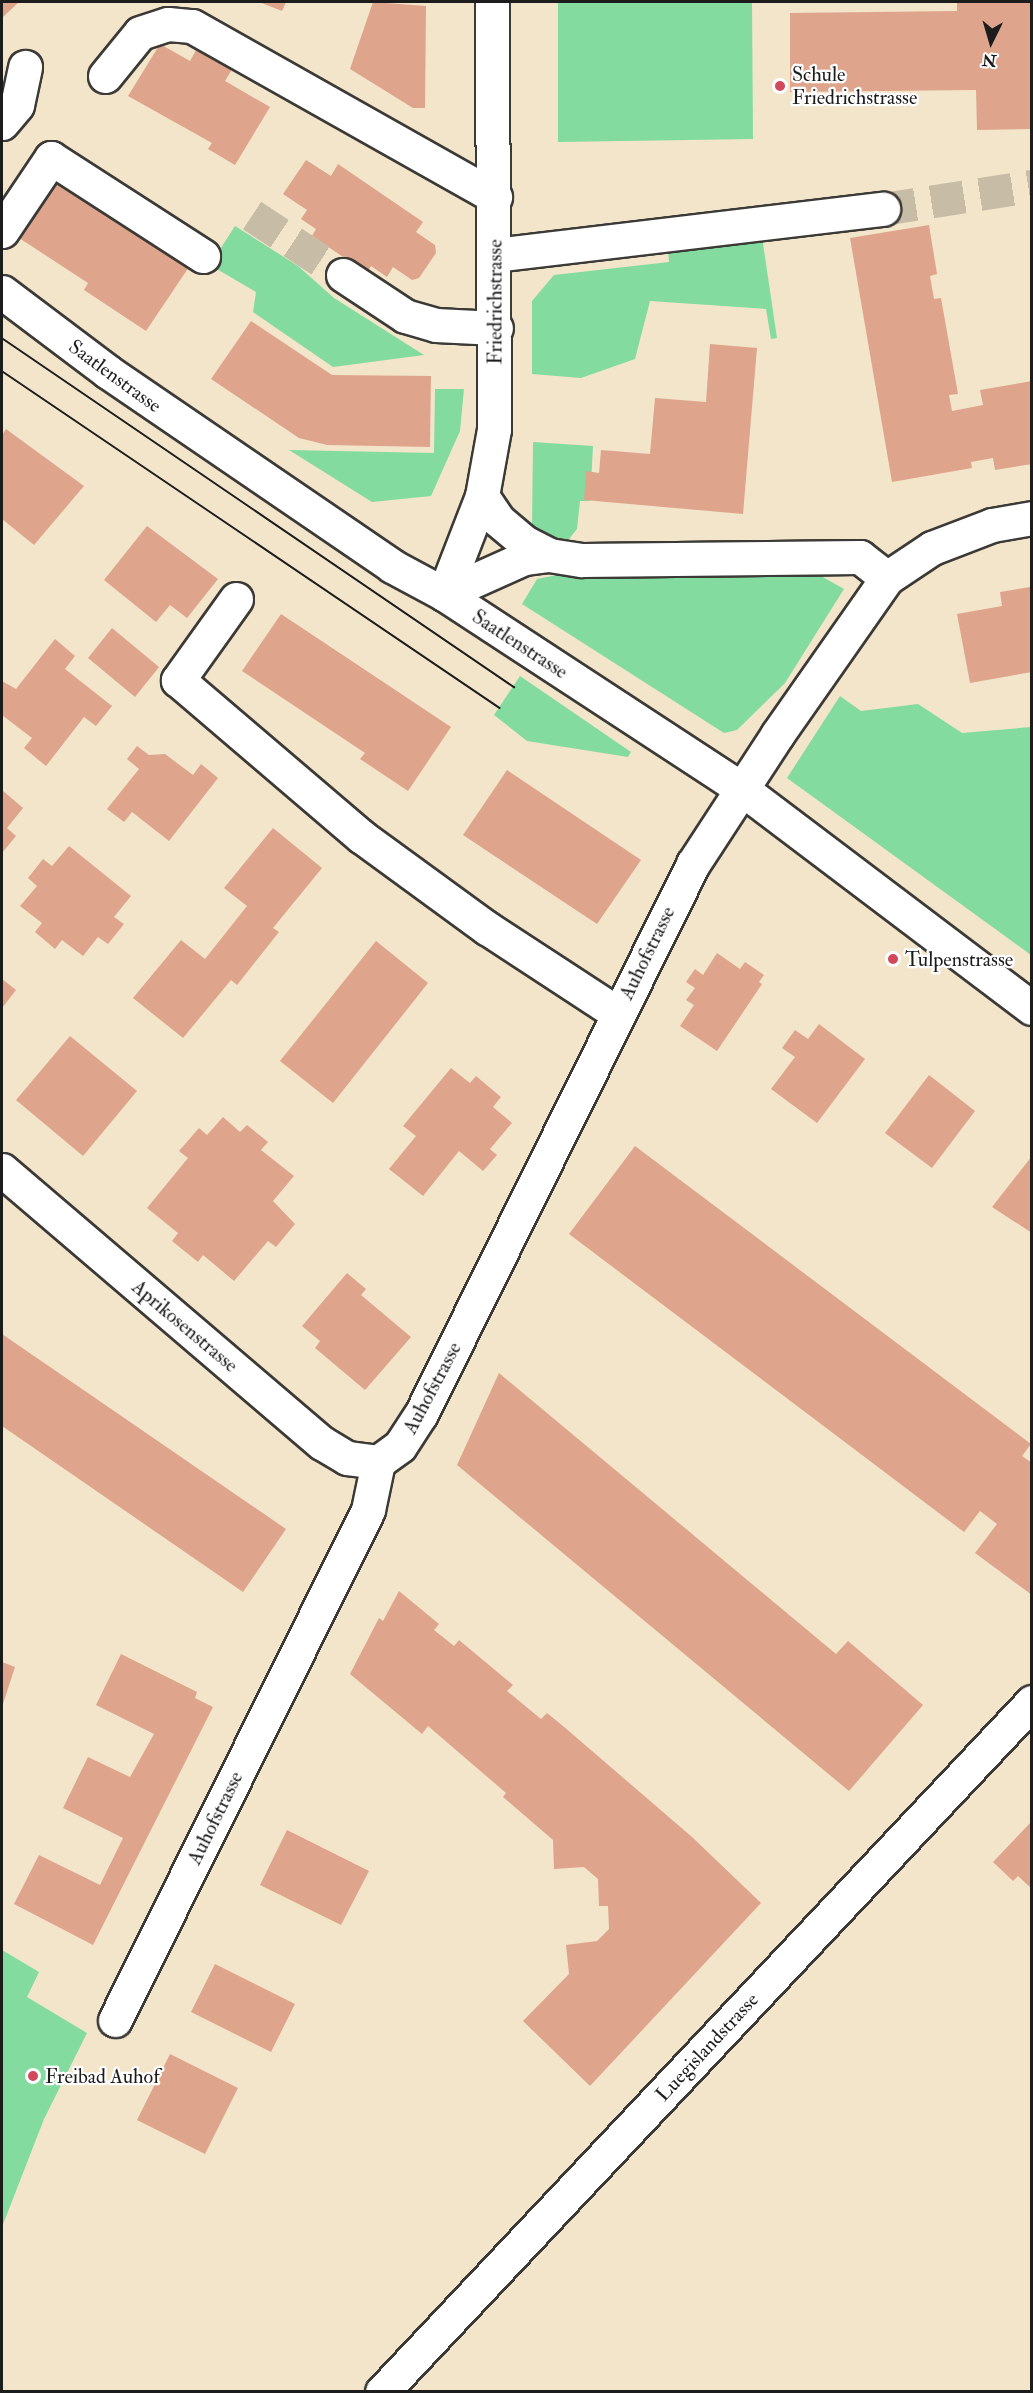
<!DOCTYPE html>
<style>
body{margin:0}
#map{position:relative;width:1033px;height:2393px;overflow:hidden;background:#f2e5ca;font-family:"IM FELL Double Pica",serif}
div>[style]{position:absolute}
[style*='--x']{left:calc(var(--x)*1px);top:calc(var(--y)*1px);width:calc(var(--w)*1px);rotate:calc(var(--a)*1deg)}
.green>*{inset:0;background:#83dba0}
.building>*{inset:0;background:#dfa58c}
.minor-tunnel>*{height:33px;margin-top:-16.5px;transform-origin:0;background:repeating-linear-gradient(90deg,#c7bda7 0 33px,transparent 0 49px)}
.roads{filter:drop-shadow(2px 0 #3c3a36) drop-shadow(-2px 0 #3c3a36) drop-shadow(0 2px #3c3a36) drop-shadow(0 -2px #3c3a36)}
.minor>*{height:33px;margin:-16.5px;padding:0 16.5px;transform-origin:16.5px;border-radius:16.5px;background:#fff}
.tram>*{height:1.5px;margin:-0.75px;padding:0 0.75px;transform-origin:0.75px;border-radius:0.75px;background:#1c1c1c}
.dots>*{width:16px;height:16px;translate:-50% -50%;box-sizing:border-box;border:3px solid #fff;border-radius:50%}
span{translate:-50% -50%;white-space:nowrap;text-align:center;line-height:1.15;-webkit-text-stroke:4.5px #fff;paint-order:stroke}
.poi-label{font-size:20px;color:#1c1c1c}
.left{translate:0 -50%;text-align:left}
.street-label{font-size:20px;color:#1c1c1c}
.frame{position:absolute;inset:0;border:3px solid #1c1c1c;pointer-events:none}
.north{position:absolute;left:961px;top:12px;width:60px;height:60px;-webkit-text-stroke:4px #fff;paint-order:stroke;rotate:185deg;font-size:16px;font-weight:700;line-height:24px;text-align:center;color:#1c1c1c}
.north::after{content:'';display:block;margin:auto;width:21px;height:27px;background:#1c1c1c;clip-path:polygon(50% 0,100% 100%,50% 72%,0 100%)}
</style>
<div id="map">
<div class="green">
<i style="clip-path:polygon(558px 2px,752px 2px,753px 139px,558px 142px)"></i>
<i style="clip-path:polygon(235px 226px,298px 266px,334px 298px,424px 355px,333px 367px,253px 312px,256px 292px,210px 265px)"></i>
<i style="clip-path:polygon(762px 237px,777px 338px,771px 339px,766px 309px,650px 301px,635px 359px,581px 378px,532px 374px,532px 301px,554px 275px,669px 262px,668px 248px)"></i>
<i style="clip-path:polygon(435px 389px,464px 389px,460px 431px,431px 496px,372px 502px,289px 450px,434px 453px)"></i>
<i style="clip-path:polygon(533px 442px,593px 446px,590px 501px,580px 501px,577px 529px,569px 539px,556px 541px,543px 537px,532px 525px)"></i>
<i style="clip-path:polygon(582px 570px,814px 572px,844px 589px,785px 683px,737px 730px,724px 733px,522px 604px,537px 579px)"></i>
<i style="clip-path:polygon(520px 676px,631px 752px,628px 757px,527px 741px,494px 715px)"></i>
<i style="clip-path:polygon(840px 696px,861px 711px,918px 704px,962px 733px,1031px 727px,1031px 955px,787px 778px)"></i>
<i style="clip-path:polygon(2px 1950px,39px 1972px,27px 1997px,87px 2033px,44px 2119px,2px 2227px)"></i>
</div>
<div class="building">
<i style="clip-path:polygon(2px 2px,19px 2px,2px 18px)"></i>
<i style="clip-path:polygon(259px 2px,286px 2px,282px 11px)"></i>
<i style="clip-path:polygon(373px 2px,426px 6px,425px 108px,413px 108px,350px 69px)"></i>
<i style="clip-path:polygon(957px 2px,1032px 2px,1032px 129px,977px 130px,976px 90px,790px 92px,790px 13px,957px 11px)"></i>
<i style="clip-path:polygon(201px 41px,237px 61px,225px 81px,270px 107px,235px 165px,208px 149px,212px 143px,128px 96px,160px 44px,190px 61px)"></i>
<i style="clip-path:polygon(306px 160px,331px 176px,338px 164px,423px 222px,416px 232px,435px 245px,436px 253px,419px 278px,412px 280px,393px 267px,387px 277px,371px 266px,367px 273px,312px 236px,316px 229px,301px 219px,307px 210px,283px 194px)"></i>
<i style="clip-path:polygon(54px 177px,189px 267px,146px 331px,84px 290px,88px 283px,16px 236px)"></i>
<i style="clip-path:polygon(929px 225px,937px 274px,930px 276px,934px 299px,941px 298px,958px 394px,949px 395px,952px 411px,983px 405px,980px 390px,1032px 381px,1032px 464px,995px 470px,993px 458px,971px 462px,972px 468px,892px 482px,850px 238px)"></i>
<i style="clip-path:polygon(251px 321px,332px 375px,431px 376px,430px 447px,327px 445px,299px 438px,211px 379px)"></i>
<i style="clip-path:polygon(710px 344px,757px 348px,743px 514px,584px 500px,586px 471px,599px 473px,601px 450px,650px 454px,655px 398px,706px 402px)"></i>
<i style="clip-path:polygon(6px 429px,84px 486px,34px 545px,2px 519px,2px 435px)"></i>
<i style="clip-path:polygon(147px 526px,218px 579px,187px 618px,170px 605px,156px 622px,104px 580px)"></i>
<i style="clip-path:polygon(1030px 587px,1032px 672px,970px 683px,957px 614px,1002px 606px,1000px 592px)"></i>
<i style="clip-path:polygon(281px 614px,451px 727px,408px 791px,360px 759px,365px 753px,242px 671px)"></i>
<i style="clip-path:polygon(112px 628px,159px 667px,135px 697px,88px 658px)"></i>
<i style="clip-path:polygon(55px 639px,75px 656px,65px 669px,112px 706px,96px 726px,84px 717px,46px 766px,24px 748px,32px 738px,2px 715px,2px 681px,16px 689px)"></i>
<i style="clip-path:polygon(137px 746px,149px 755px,165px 754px,193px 775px,201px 764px,218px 778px,169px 841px,132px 812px,124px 822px,107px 809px,139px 769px,127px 759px)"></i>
<i style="clip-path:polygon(507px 770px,641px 860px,597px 924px,463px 835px)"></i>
<i style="clip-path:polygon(2px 790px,23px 808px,7px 828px,16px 836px,2px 853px)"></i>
<i style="clip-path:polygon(273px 828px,322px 868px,273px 928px,279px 932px,237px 985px,231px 980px,183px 1038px,133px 998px,181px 940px,205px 959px,247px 906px,224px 888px)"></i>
<i style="clip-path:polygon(69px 846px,131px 896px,114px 917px,124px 924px,108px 944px,98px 937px,83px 956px,62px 940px,55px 949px,35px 932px,42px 923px,20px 906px,37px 886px,28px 878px,43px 859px,52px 866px)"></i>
<i style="clip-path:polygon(376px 941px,428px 983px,333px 1103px,280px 1061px)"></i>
<i style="clip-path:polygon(717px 953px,740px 969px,745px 962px,764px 975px,759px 982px,762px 984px,717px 1051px,680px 1026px,694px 1005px,686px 1000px,695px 988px,686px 982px,695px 969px,703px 975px)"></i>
<i style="clip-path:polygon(2px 979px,16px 990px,2px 1008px)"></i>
<i style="clip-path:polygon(819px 1024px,865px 1059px,817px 1123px,771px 1089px,795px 1057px,782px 1048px,795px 1030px,808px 1039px)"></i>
<i style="clip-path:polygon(70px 1036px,137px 1091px,83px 1156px,16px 1100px)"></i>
<i style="clip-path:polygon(451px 1068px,470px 1083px,476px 1076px,501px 1097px,493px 1107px,512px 1123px,490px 1149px,497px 1155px,483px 1171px,459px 1151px,423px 1196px,389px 1169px,416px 1136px,403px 1126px)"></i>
<i style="clip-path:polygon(929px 1075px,975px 1111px,932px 1168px,885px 1133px)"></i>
<i style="clip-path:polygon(223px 1117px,240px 1132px,247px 1125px,268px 1142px,261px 1150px,294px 1176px,273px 1201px,295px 1224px,276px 1247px,268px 1241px,234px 1281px,203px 1255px,198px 1262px,172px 1241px,178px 1233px,147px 1208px,188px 1158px,179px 1151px,199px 1128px,207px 1135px)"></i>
<i style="clip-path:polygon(635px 1146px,1031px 1444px,1022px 1456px,1032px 1463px,1032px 1595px,975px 1553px,997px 1524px,980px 1511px,964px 1532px,569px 1234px)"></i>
<i style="clip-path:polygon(1032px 1156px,1032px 1233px,992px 1207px)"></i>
<i style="clip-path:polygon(347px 1273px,366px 1289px,361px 1295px,411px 1337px,365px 1390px,315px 1348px,320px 1341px,302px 1326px)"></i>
<i style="clip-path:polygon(2px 1334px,286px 1529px,243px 1592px,2px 1426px)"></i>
<i style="clip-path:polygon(499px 1373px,836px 1654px,848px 1641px,923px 1705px,849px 1791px,457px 1465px)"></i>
<i style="clip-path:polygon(399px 1591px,439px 1624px,434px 1630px,454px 1646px,459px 1640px,513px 1685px,507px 1691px,541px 1719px,547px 1713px,563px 1726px,692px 1837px,761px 1903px,590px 2086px,523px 2021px,569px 1974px,566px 1945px,597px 1941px,609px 1929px,608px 1906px,599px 1906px,598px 1879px,584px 1867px,554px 1869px,553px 1840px,503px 1797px,506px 1793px,428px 1726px,422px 1734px,350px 1674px,379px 1618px,383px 1621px)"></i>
<i style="clip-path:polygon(121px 1654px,197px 1692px,195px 1698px,213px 1707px,93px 1945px,14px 1904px,39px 1855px,100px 1885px,123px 1838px,63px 1808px,88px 1757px,130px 1777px,154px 1734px,96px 1705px)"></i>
<i style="clip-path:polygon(2px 1662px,15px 1667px,2px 1707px)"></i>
<i style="clip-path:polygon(1032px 1821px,1032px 1889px,1018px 1876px,1013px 1881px,993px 1862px)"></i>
<i style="clip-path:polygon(287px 1830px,369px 1871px,341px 1925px,260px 1885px)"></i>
<i style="clip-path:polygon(215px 1964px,295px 2004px,271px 2052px,191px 2012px)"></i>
<i style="clip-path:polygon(170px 2054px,238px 2088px,205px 2154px,137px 2120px)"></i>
</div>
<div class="minor-tunnel">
<i style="--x:883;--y:209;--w:151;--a:-8.8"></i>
<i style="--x:252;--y:215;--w:109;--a:33.4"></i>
</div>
<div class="roads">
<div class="minor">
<i style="--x:105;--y:76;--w:55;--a:-50.9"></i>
<i style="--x:140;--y:33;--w:29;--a:-18"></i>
<i style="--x:168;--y:24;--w:24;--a:5"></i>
<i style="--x:192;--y:26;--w:348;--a:29.4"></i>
<i style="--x:2;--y:123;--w:23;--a:-50"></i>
<i style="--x:17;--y:105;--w:39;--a:-78"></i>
<i style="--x:2;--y:231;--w:88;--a:-56.1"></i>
<i style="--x:51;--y:158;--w:181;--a:32.8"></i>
<i style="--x:495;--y:255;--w:391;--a:-6.8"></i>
<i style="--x:343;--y:275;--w:74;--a:33.5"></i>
<i style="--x:405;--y:316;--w:32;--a:16"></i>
<i style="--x:436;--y:325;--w:60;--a:2.9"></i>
<i style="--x:2;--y:292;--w:133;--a:37"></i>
<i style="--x:108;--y:372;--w:344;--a:34.3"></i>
<i style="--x:392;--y:566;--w:59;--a:28.3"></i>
<i style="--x:444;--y:594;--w:356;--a:33.2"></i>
<i style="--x:742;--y:789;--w:363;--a:37.1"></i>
<i style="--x:482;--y:496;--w:29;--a:56"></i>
<i style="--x:498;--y:520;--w:34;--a:40"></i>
<i style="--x:524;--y:542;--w:28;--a:27"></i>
<i style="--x:549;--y:555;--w:33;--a:9"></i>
<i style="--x:582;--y:560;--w:278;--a:-0.6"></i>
<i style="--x:860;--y:557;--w:34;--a:38"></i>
<i style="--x:444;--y:594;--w:105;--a:-68.8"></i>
<i style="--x:482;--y:496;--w:68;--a:-79.8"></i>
<i style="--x:494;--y:429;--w:427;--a:-90.3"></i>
<i style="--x:444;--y:594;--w:88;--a:-24.2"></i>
<i style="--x:524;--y:558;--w:25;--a:-7"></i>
<i style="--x:236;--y:599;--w:100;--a:125.6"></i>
<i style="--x:178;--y:680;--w:242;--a:40.5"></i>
<i style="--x:362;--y:837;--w:155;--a:36.1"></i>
<i style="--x:487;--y:928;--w:155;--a:33.2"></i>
<i style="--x:2;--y:1170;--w:421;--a:40.5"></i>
<i style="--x:322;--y:1443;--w:29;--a:31"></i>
<i style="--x:347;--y:1458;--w:31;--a:7"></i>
<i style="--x:115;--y:2020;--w:569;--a:-63.61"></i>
<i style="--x:368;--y:1510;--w:49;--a:-78.2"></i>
<i style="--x:378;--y:1462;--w:27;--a:-36"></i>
<i style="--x:400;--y:1446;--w:38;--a:-57"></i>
<i style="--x:421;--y:1414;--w:614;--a:-63.69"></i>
<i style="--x:693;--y:864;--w:154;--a:-56.9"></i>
<i style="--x:777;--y:735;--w:192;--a:-55"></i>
<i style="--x:887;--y:578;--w:54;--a:-33.7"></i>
<i style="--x:932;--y:548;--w:64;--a:-21"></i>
<i style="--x:992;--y:525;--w:41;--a:-9.9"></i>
<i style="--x:382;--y:2392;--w:948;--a:-46.71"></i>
</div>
</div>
<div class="tram">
<i style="--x:2;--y:338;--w:620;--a:34.28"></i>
<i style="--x:2;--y:371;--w:601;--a:34.09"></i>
</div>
<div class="dots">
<i style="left:780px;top:86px;background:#d1495b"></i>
<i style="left:893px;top:959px;background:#d1495b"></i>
<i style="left:33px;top:2076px;background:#d1495b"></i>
</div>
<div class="poi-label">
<span class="left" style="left:792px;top:86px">Schule<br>Friedrichstrasse</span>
<span class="left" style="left:905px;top:959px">Tulpenstrasse</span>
<span class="left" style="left:45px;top:2076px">Freibad Auhof</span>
</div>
<div class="street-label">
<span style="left:495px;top:302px;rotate:-90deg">Friedrichstrasse</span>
<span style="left:115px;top:376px;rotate:36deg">Saatlenstrasse</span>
<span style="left:520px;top:644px;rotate:33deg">Saatlenstrasse</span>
<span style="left:647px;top:953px;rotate:-64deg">Auhofstrasse</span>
<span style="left:185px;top:1326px;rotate:40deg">Aprikosenstrasse</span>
<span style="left:432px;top:1388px;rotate:-62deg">Auhofstrasse</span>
<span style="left:215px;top:1818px;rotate:-64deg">Auhofstrasse</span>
<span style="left:707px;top:2047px;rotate:-47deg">Luegislandstrasse</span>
</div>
<div class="frame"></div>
<div class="north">N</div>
</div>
